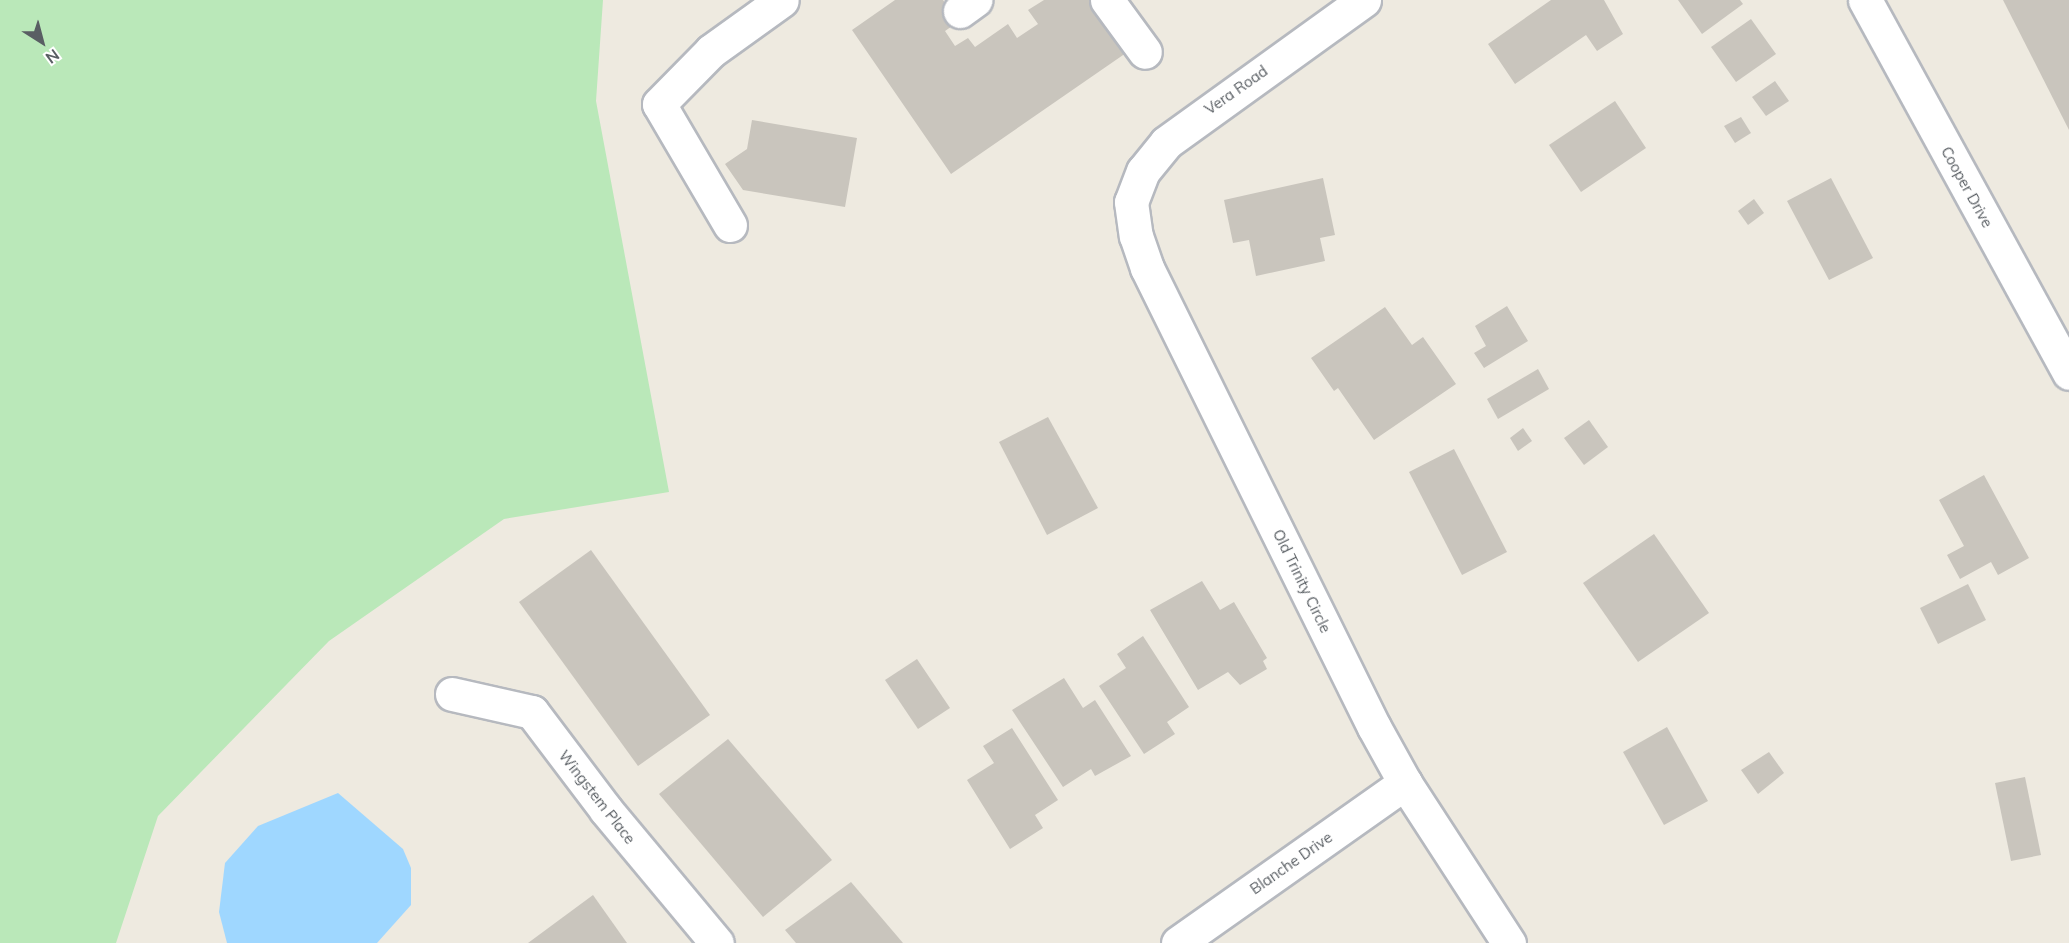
<!DOCTYPE html>
<style>
body{margin:0}
#map{position:relative;width:2069px;height:943px;overflow:hidden;background:#eeeae0;font-family:Mulish,sans-serif}
div>[style]{position:absolute}
[style*='--x']{left:calc(var(--x)*1px);top:calc(var(--y)*1px);width:calc(var(--w)*1px);rotate:calc(var(--a)*1deg)}
.green>*{inset:0;background:#bae8b9}
.water>*{inset:0;background:#9fd7ff}
.building>*{inset:0;background:#c9c5bd}
.roads{filter:drop-shadow(2px 0 #b6b9bf) drop-shadow(-2px 0 #b6b9bf) drop-shadow(0 2px #b6b9bf) drop-shadow(0 -2px #b6b9bf)}
.minor>*{height:33px;margin:-16.5px;padding:0 16.5px;transform-origin:16.5px;border-radius:16.5px;background:#fff}
span{translate:-50% -50%;white-space:nowrap;text-align:center;line-height:1.15;-webkit-text-stroke:6px #fff;paint-order:stroke}
.street-label{font-size:15px;color:#595e63}
.north{position:absolute;left:12px;top:12px;width:60px;height:60px;-webkit-text-stroke:4px #fff;paint-order:stroke;rotate:144deg;font-size:16px;font-weight:700;line-height:24px;text-align:center;color:#595e63}
.north::after{content:'';display:block;margin:auto;width:21px;height:27px;background:#595e63;clip-path:polygon(50% 0,100% 100%,50% 72%,0 100%)}
</style>
<div id="map">
<div class="green">
<i style="clip-path:polygon(0 0,603px 0,596px 101px,669px 492px,504px 519px,329px 641px,158px 816px,116px 943px,0 943px)"></i>
</div>
<div class="water">
<i style="clip-path:polygon(338px 793px,403px 849px,411px 868px,411px 905px,377px 943px,227px 943px,219px 912px,225px 863px,258px 826px)"></i>
</div>
<div class="building">
<i style="clip-path:polygon(895px 0,943px 0,958px 22px,945px 31px,955px 46px,968px 38px,975px 47px,1008px 24px,1017px 38px,1038px 24px,1028px 10px,1044px 0,1089px 0,1126px 53px,951px 174px,852px 30px)"></i>
<i style="clip-path:polygon(1551px 0,1604px 0,1623px 34px,1597px 51px,1586px 35px,1515px 84px,1488px 44px)"></i>
<i style="clip-path:polygon(1678px 0,1740px 0,1743px 4px,1702px 34px)"></i>
<i style="clip-path:polygon(2003px 0,2069px 0,2069px 130px)"></i>
<i style="clip-path:polygon(1751px 19px,1776px 54px,1736px 82px,1711px 47px)"></i>
<i style="clip-path:polygon(1775px 81px,1789px 101px,1766px 116px,1752px 97px)"></i>
<i style="clip-path:polygon(1615px 101px,1646px 148px,1581px 192px,1549px 145px)"></i>
<i style="clip-path:polygon(1741px 117px,1751px 133px,1735px 143px,1724px 126px)"></i>
<i style="clip-path:polygon(752px 120px,857px 138px,845px 207px,743px 190px,725px 164px,747px 149px)"></i>
<i style="clip-path:polygon(1323px 178px,1335px 235px,1320px 238px,1325px 261px,1256px 276px,1249px 240px,1233px 243px,1224px 200px)"></i>
<i style="clip-path:polygon(1831px 178px,1873px 258px,1829px 280px,1787px 201px)"></i>
<i style="clip-path:polygon(1754px 199px,1764px 213px,1748px 225px,1738px 211px)"></i>
<i style="clip-path:polygon(1507px 306px,1528px 341px,1484px 368px,1474px 353px,1486px 346px,1475px 326px)"></i>
<i style="clip-path:polygon(1385px 307px,1412px 345px,1423px 337px,1456px 384px,1374px 440px,1338px 388px,1334px 391px,1311px 358px)"></i>
<i style="clip-path:polygon(1538px 369px,1549px 389px,1498px 419px,1487px 399px)"></i>
<i style="clip-path:polygon(1048px 417px,1098px 508px,1047px 535px,999px 442px)"></i>
<i style="clip-path:polygon(1589px 420px,1608px 447px,1584px 465px,1564px 438px)"></i>
<i style="clip-path:polygon(1523px 428px,1532px 441px,1518px 451px,1510px 438px)"></i>
<i style="clip-path:polygon(1454px 449px,1507px 552px,1462px 575px,1409px 472px)"></i>
<i style="clip-path:polygon(1984px 475px,2029px 558px,1998px 575px,1991px 562px,1960px 579px,1947px 555px,1964px 546px,1939px 500px)"></i>
<i style="clip-path:polygon(1654px 534px,1709px 613px,1638px 662px,1583px 583px)"></i>
<i style="clip-path:polygon(591px 550px,710px 715px,638px 766px,519px 602px)"></i>
<i style="clip-path:polygon(1202px 581px,1220px 610px,1234px 602px,1267px 658px,1263px 661px,1267px 669px,1240px 685px,1228px 672px,1198px 690px,1150px 610px)"></i>
<i style="clip-path:polygon(1968px 584px,1986px 620px,1938px 644px,1920px 608px)"></i>
<i style="clip-path:polygon(1143px 636px,1189px 707px,1167px 722px,1175px 734px,1144px 754px,1099px 686px,1126px 668px,1117px 654px)"></i>
<i style="clip-path:polygon(917px 659px,950px 708px,918px 729px,885px 680px)"></i>
<i style="clip-path:polygon(1064px 678px,1083px 708px,1095px 700px,1131px 756px,1095px 776px,1091px 769px,1063px 787px,1012px 710px)"></i>
<i style="clip-path:polygon(1667px 727px,1708px 801px,1664px 825px,1623px 752px)"></i>
<i style="clip-path:polygon(1012px 728px,1058px 800px,1035px 815px,1043px 828px,1010px 849px,967px 780px,994px 763px,983px 746px)"></i>
<i style="clip-path:polygon(728px 739px,832px 860px,763px 917px,659px 794px)"></i>
<i style="clip-path:polygon(1769px 752px,1784px 773px,1758px 794px,1741px 770px)"></i>
<i style="clip-path:polygon(2025px 777px,2041px 855px,2011px 861px,1995px 783px)"></i>
<i style="clip-path:polygon(851px 882px,903px 943px,796px 943px,785px 930px)"></i>
<i style="clip-path:polygon(593px 895px,627px 943px,528px 943px)"></i>
</div>
<div class="roads">
<div class="minor">
<i style="--x:1107;--y:0;--w:64;--a:53.8"></i>
<i style="--x:1364;--y:0;--w:244;--a:144.2"></i>
<i style="--x:1166;--y:143;--w:36;--a:129"></i>
<i style="--x:1143;--y:171;--w:33;--a:111"></i>
<i style="--x:1131;--y:202;--w:34;--a:82"></i>
<i style="--x:1136;--y:236;--w:34;--a:71"></i>
<i style="--x:1147;--y:268;--w:512;--a:63.69"></i>
<i style="--x:1374;--y:727;--w:64;--a:61"></i>
<i style="--x:1405;--y:783;--w:191;--a:57"></i>
<i style="--x:1865;--y:0;--w:425;--a:61.3"></i>
<i style="--x:960;--y:11;--w:19;--a:-36"></i>
<i style="--x:730;--y:225;--w:140;--a:-120.4"></i>
<i style="--x:659;--y:104;--w:74;--a:-45.5"></i>
<i style="--x:711;--y:51;--w:87;--a:-35.7"></i>
<i style="--x:452;--y:694;--w:82;--a:12.7"></i>
<i style="--x:532;--y:712;--w:123;--a:52.9"></i>
<i style="--x:606;--y:810;--w:173;--a:50.2"></i>
<i style="--x:1178;--y:943;--w:278;--a:-35.2"></i>
</div>
</div>
<div class="street-label">
<span style="left:1236px;top:90px;rotate:-35deg">Vera Road</span>
<span style="left:1967px;top:187px;rotate:61deg">Cooper Drive</span>
<span style="left:1302px;top:581px;rotate:64deg">Old Trinity Circle</span>
<span style="left:597px;top:797px;rotate:52deg">Wingstem Place</span>
<span style="left:1291px;top:863px;rotate:-35deg">Blanche Drive</span>
</div>
<div class="north">N</div>
</div>
